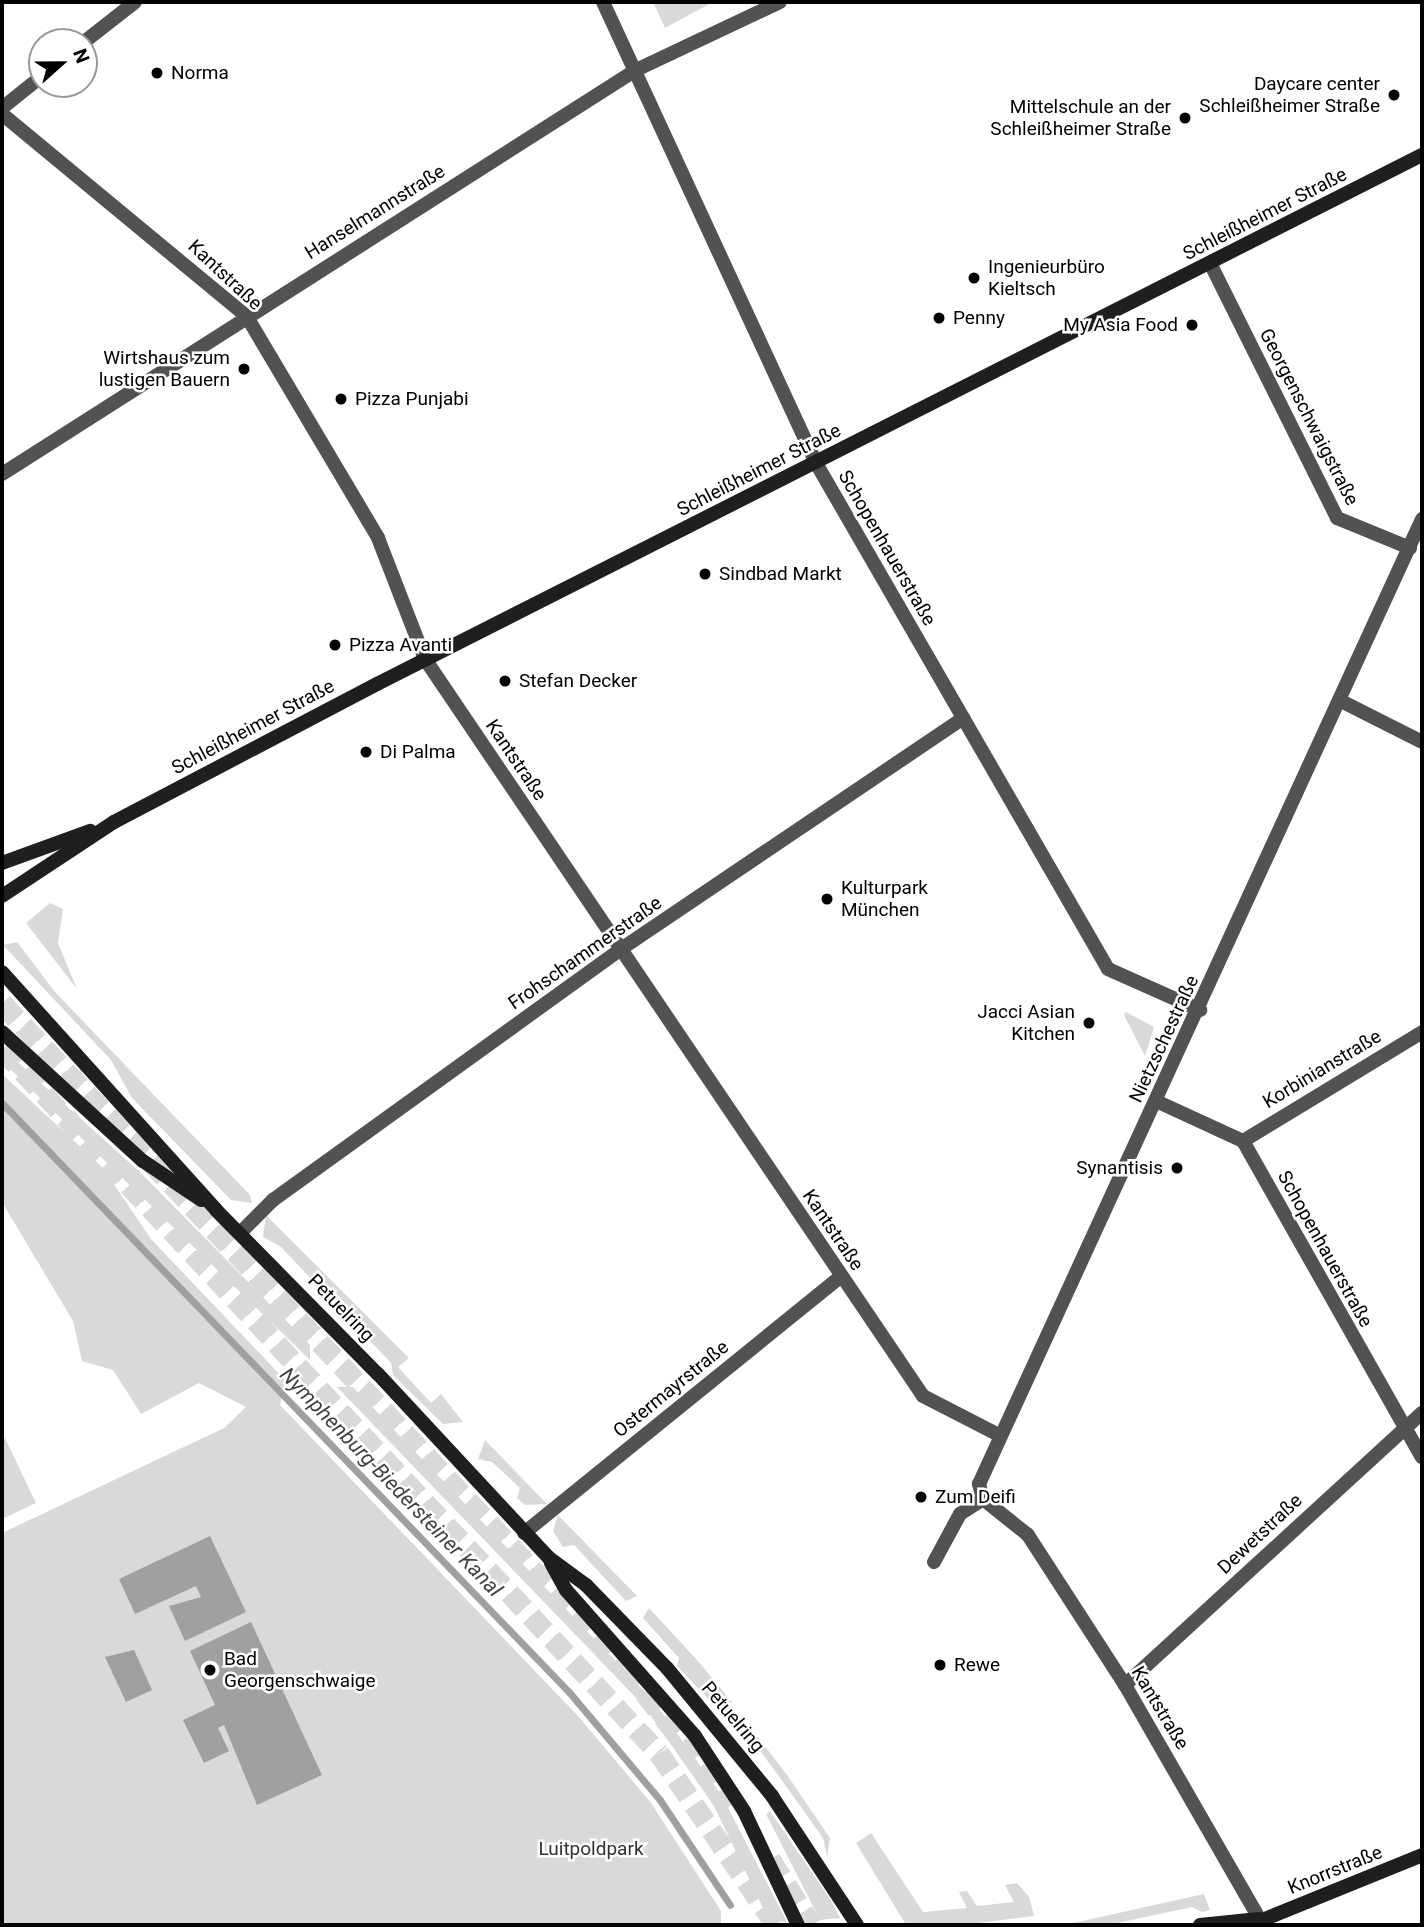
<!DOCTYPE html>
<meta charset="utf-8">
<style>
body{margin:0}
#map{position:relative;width:1424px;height:1927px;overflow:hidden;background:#fff;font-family:Roboto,sans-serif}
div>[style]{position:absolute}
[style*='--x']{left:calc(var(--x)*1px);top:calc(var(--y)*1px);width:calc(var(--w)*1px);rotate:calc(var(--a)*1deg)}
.green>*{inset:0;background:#d9d9d9}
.water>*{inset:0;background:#a0a0a0}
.stream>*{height:7px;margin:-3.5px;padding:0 3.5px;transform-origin:3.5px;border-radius:3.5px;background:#a0a0a0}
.highway-tunnel>*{height:21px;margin-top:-10.5px;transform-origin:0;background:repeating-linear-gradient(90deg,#d9d9d9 0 21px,transparent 0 31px)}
.street>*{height:14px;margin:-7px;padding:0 7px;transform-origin:7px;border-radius:7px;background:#525252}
.secondary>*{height:14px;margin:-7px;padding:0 7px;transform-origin:7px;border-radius:7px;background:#1f1f1f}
.dots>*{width:19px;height:19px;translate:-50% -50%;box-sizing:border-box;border:4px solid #fff;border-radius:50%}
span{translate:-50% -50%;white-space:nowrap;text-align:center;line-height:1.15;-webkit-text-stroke:5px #fff;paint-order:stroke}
.poi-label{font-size:19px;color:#000}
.left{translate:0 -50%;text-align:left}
.right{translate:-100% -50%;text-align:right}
.street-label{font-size:19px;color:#000}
.park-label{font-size:19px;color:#303030}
.water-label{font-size:21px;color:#414141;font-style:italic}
.frame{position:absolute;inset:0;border:4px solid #000;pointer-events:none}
.north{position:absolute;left:28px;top:28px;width:70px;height:70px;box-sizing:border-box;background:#fff;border:2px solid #999;border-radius:50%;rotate:69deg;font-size:19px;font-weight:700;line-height:28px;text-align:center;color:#000}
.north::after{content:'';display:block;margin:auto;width:24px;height:32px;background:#000;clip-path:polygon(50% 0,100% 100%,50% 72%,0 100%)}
</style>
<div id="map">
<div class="green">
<i style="clip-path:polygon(653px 2px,713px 2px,665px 28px)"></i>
<i style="clip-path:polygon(50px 903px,63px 909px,58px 943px,77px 989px,26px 923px)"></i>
<i style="clip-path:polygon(17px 942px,55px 992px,250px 1195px,252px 1203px,231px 1200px,132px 1098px,111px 1060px,3px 945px)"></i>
<i style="clip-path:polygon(1126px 1012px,1154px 1027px,1145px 1056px,1124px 1015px)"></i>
<i style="clip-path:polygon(2px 1048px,141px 1173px,310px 1345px,310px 1360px,2px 1061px)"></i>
<i style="clip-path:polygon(2px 1074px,102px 1167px,151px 1239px,286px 1381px,280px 1405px,579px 1717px,651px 1803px,721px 1911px,721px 1925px,2px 1925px,2px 1533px,224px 1428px,246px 1407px,199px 1383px,141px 1414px,113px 1370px,82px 1361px,73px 1321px,2px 1202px)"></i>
<i style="clip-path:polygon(266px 1215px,409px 1358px,398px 1367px,431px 1403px,441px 1394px,463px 1422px,443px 1424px,393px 1375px,391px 1363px,281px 1247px,263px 1237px)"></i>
<i style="clip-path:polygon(337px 1387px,353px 1387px,653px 1700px,722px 1796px,787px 1922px,769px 1920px,714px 1806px,644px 1706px)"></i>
<i style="clip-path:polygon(2px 1432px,36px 1503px,2px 1519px)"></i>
<i style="clip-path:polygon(485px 1440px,547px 1504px,525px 1505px,517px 1498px,520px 1488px,492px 1462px,478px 1459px)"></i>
<i style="clip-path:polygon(558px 1515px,637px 1596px,626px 1601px,574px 1545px,563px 1547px,553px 1531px)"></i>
<i style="clip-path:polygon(649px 1608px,697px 1660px,733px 1703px,711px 1702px,677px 1666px,679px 1658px,643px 1618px)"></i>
<i style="clip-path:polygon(731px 1726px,752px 1729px,787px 1775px,830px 1838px,827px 1857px,823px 1838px,778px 1775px,749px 1736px)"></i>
<i style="clip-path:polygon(770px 1811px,832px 1902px,840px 1918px,820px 1920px,766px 1814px)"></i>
<i style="clip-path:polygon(871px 1833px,923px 1912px,967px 1908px,959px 1892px,967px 1891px,977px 1906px,1014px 1902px,1005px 1885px,1017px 1883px,1029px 1897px,1034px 1916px,962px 1925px,905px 1923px,856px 1843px)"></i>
<i style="clip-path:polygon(1204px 1894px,1210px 1910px,1202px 1912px,1192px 1907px,1108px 1925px,1069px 1924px)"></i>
</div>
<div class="water">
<i style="clip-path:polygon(210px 1536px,246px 1612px,185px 1641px,169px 1606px,201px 1597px,196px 1586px,135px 1614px,119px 1579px)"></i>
<i style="clip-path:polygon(251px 1622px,322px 1775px,257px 1805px,224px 1725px,218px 1728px,229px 1751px,204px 1763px,183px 1720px,215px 1705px,190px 1651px)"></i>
<i style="clip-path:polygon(134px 1650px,152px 1690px,126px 1702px,105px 1657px)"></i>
</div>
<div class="stream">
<i style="--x:2;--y:1103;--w:818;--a:46.09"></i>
<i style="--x:569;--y:1692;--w:141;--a:49.9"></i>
<i style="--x:660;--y:1800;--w:126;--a:56.3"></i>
</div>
<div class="highway-tunnel">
<i style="--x:2;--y:1003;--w:911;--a:46.87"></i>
<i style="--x:625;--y:1668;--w:173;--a:51.8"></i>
<i style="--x:2;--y:1049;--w:963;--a:46.98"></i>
<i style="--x:659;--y:1753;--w:208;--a:55.8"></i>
<i style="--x:770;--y:1859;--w:78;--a:57.5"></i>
</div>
<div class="street">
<i style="--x:603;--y:2;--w:508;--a:65.2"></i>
<i style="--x:816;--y:463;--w:584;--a:60.01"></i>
<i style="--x:1108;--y:969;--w:101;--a:24"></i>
<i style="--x:84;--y:42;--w:65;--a:-38.1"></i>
<i style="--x:2;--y:108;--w:51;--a:-38.7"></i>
<i style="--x:2;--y:114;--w:318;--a:39.6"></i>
<i style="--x:247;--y:317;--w:257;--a:59.3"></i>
<i style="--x:378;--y:538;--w:130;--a:68.8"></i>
<i style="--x:425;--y:659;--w:889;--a:55.95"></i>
<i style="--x:923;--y:1396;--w:85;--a:27.2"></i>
<i style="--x:1210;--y:263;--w:285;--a:63.5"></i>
<i style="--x:1337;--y:518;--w:79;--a:22.3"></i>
<i style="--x:2;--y:474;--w:752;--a:-32.51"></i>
<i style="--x:636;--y:70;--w:159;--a:-25.3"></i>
<i style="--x:1341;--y:701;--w:91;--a:26.8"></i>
<i style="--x:1156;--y:1101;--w:96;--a:24.7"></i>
<i style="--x:1243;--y:1141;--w:363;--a:60.5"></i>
<i style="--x:1243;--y:1141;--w:210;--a:-31.3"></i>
<i style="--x:240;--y:1233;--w:47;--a:-45"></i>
<i style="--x:273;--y:1200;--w:429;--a:-35.8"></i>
<i style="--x:621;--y:949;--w:413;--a:-34"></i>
<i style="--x:524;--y:1533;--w:408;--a:-39"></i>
<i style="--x:934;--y:1562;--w:55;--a:-61.6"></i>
<i style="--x:960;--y:1514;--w:27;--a:-33"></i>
<i style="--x:1125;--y:1685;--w:403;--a:-42.5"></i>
<i style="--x:1263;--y:1925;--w:277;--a:-119.9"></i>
<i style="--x:1125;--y:1685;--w:179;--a:-122.9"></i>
<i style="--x:1028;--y:1535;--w:58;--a:-141.3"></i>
<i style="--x:983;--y:1499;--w:16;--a:-105"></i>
<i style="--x:979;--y:1484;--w:1062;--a:-65.34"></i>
</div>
<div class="secondary">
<i style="--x:2;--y:863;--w:94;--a:-20"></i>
<i style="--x:2;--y:896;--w:134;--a:-33.5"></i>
<i style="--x:114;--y:822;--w:297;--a:-27.7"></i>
<i style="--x:377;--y:684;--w:1171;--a:-26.85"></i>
<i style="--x:2;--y:972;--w:321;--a:48"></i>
<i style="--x:217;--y:1211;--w:229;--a:45.4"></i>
<i style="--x:378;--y:1374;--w:251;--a:47.1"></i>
<i style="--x:549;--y:1558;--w:46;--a:36.1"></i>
<i style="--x:586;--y:1585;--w:116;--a:45.7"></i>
<i style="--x:667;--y:1668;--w:166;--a:50.6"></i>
<i style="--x:772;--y:1796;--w:154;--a:56.6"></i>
<i style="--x:2;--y:1032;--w:191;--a:42.5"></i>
<i style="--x:143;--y:1161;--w:70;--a:33.9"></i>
<i style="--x:551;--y:1563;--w:31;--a:61"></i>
<i style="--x:566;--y:1590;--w:195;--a:48.5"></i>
<i style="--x:695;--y:1736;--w:90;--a:56.8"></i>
<i style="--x:744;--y:1811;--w:126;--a:64.7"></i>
<i style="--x:1200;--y:1925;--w:59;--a:-5.8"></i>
<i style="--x:1250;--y:1925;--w:186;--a:-22.1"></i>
</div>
<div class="dots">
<i style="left:157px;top:73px;background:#000"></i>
<i style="left:1394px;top:95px;background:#000"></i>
<i style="left:1185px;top:118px;background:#000"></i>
<i style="left:974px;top:278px;background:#000"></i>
<i style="left:939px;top:318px;background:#000"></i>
<i style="left:1192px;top:325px;background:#000"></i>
<i style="left:244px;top:369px;background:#000"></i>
<i style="left:341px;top:399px;background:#000"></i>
<i style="left:705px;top:574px;background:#000"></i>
<i style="left:335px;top:645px;background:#000"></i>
<i style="left:505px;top:681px;background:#000"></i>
<i style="left:366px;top:752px;background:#000"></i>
<i style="left:827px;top:899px;background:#000"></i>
<i style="left:1089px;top:1023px;background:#000"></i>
<i style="left:1177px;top:1168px;background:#000"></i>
<i style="left:921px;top:1497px;background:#000"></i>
<i style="left:940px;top:1665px;background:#000"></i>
<i style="left:210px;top:1670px;background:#000"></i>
</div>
<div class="poi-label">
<span class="left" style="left:171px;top:73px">Norma</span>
<span class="right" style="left:1380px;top:95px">Daycare center<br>Schleißheimer Straße</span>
<span class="right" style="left:1171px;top:118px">Mittelschule an der<br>Schleißheimer Straße</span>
<span class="left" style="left:988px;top:278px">Ingenieurbüro<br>Kieltsch</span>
<span class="left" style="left:953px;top:318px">Penny</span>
<span class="right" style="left:1178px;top:325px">My Asia Food</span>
<span class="right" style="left:230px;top:369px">Wirtshaus zum<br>lustigen Bauern</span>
<span class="left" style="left:355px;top:399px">Pizza Punjabi</span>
<span class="left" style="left:719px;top:574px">Sindbad Markt</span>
<span class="left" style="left:349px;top:645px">Pizza Avanti</span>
<span class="left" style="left:519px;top:681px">Stefan Decker</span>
<span class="left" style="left:380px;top:752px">Di Palma</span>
<span class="left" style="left:841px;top:899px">Kulturpark<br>München</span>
<span class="right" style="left:1075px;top:1023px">Jacci Asian<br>Kitchen</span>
<span class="right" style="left:1163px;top:1168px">Synantisis</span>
<span class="left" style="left:935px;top:1497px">Zum Deifi</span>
<span class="left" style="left:224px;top:1670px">Bad<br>Georgenschwaige</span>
<span class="left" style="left:954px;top:1665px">Rewe</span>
</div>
<div class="street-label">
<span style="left:375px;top:212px;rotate:-32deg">Hanselmannstraße</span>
<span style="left:1265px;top:214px;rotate:-27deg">Schleißheimer Straße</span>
<span style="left:225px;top:275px;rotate:43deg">Kantstraße</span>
<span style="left:1309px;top:417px;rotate:63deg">Georgenschwaigstraße</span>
<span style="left:759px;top:470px;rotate:-27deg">Schleißheimer Straße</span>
<span style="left:887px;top:548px;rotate:60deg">Schopenhauerstraße</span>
<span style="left:253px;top:727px;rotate:-28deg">Schleißheimer Straße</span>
<span style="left:516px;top:760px;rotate:56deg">Kantstraße</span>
<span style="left:585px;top:953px;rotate:-35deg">Frohschammerstraße</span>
<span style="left:1164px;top:1039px;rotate:-65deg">Nietzschestraße</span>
<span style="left:1322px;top:1069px;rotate:-31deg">Korbinianstraße</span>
<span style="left:833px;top:1230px;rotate:56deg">Kantstraße</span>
<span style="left:1325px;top:1249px;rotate:61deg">Schopenhauerstraße</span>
<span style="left:341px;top:1308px;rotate:46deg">Petuelring</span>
<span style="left:671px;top:1389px;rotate:-39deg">Ostermayrstraße</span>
<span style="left:1260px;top:1534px;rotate:-43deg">Dewetstraße</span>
<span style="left:1160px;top:1708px;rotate:59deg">Kantstraße</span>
<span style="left:733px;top:1717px;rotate:50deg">Petuelring</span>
<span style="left:1335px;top:1870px;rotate:-22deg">Knorrstraße</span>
</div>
<div class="park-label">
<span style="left:591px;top:1849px">Luitpoldpark</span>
</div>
<div class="water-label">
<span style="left:391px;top:1482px;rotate:46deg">Nymphenburg-Biedersteiner Kanal</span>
</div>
<div class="frame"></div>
<div class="north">N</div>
</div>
